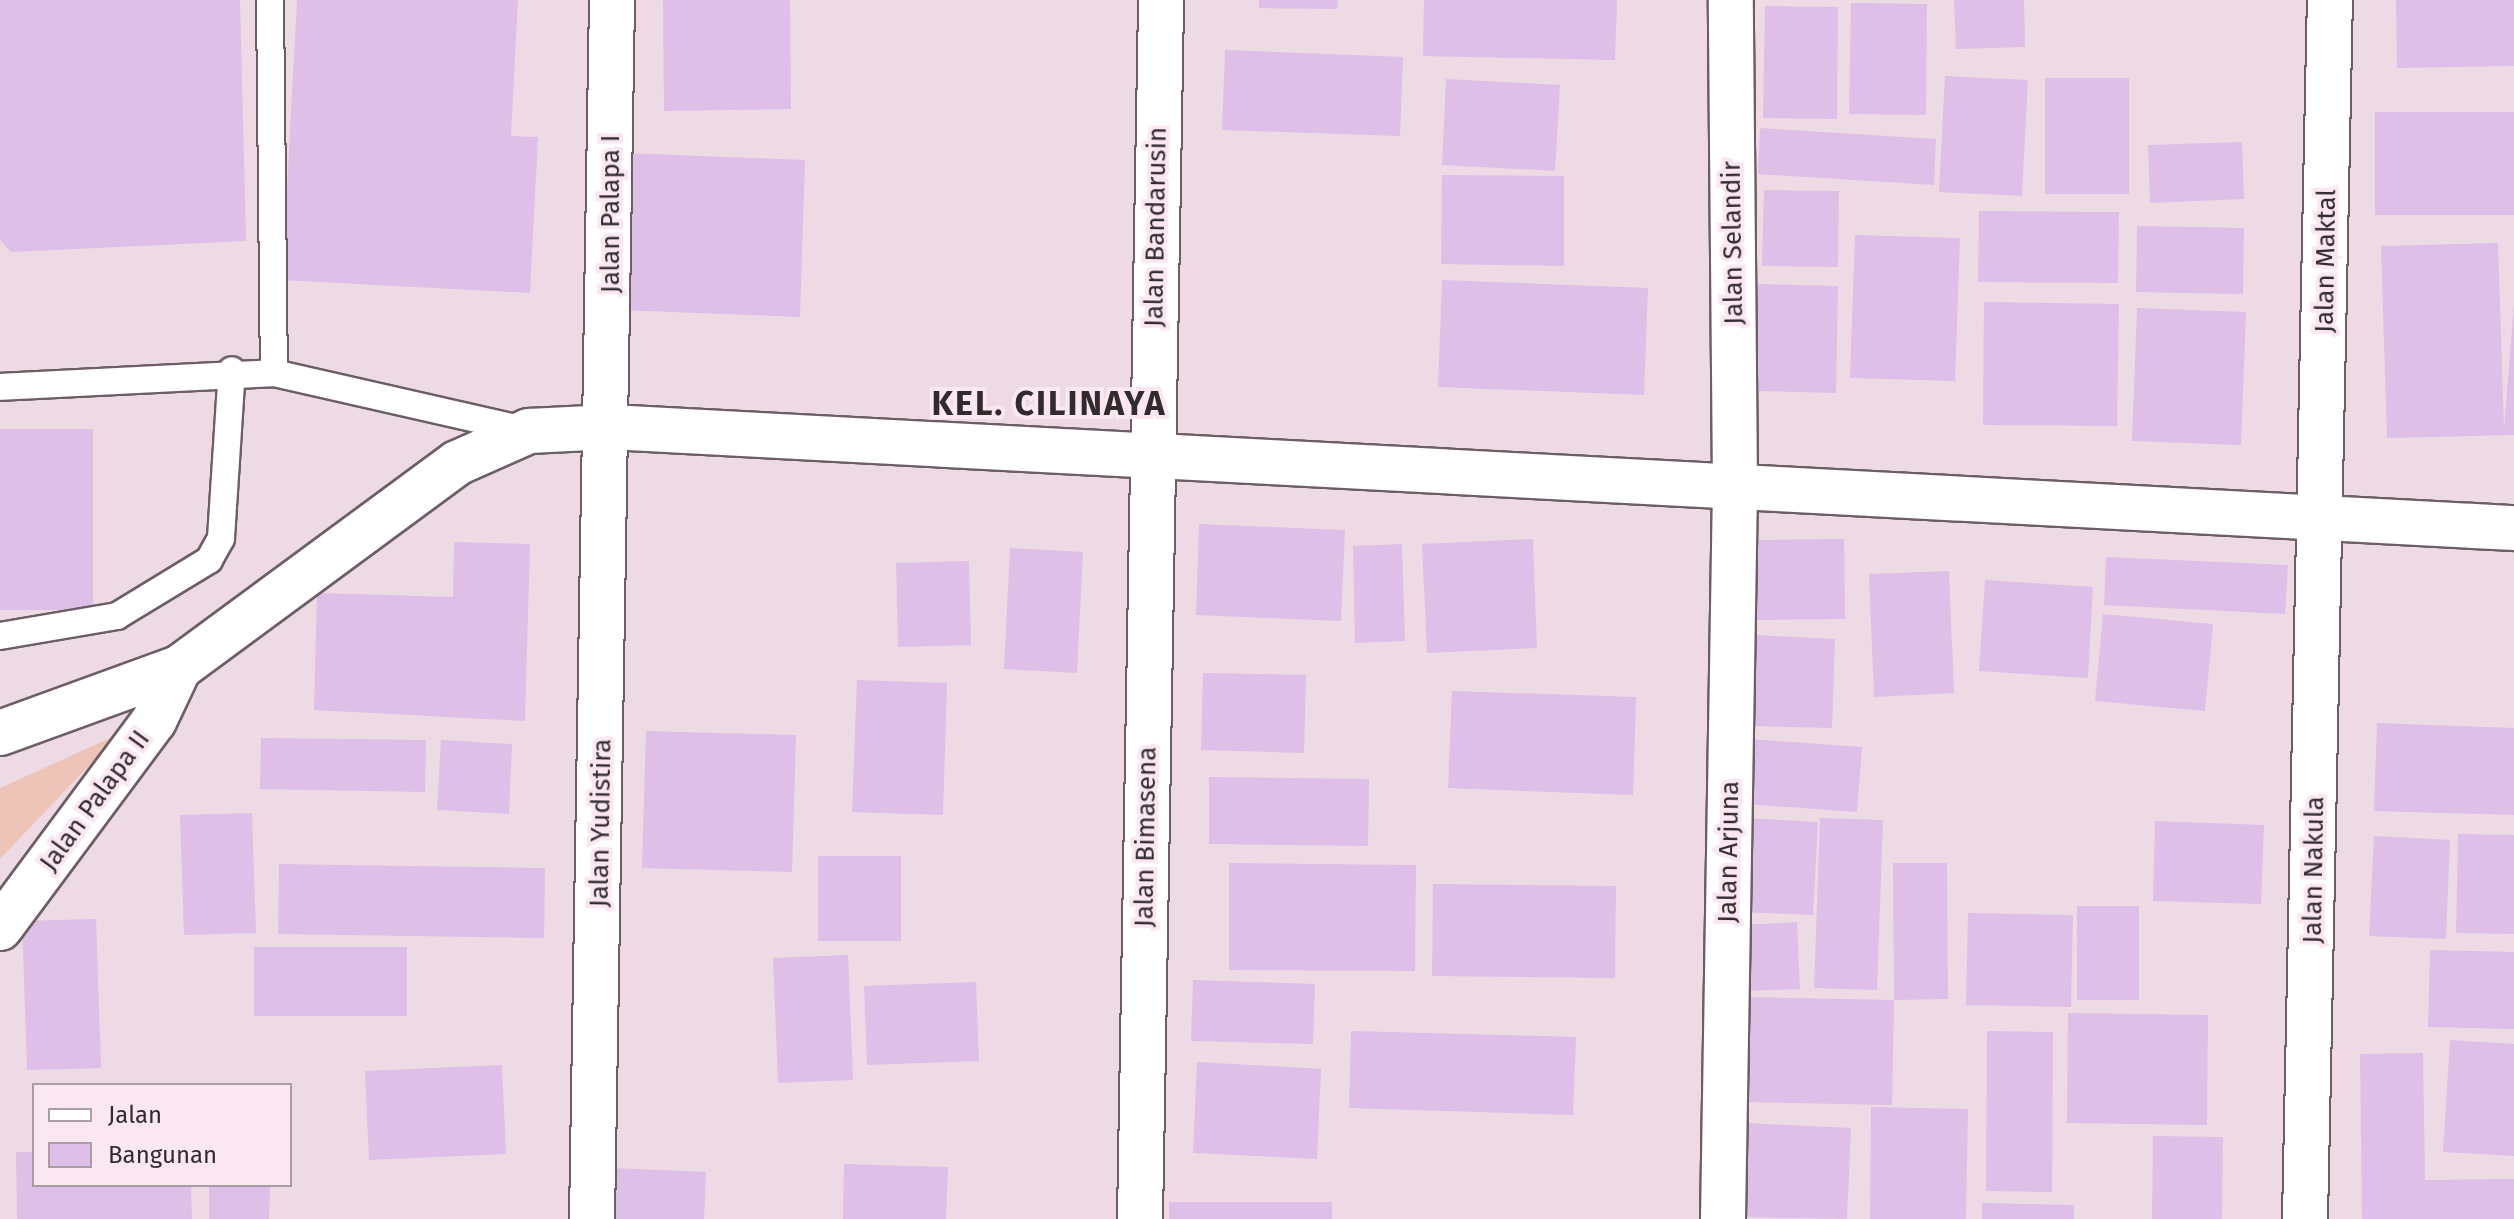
<!DOCTYPE html>
<style>
body{margin:0}
#map{position:relative;width:2514px;height:1219px;overflow:hidden;background:#eddae4;font-family:"Fira Sans",sans-serif}
div>[style]{position:absolute}
[style*='--x']{left:calc(var(--x)*1px);top:calc(var(--y)*1px);width:calc(var(--w)*1px);rotate:calc(var(--a)*1deg)}
.green>*{inset:0;background:#eec4b9}
.building>*{inset:0;background:#debfe8}
.roads{filter:drop-shadow(2px 0 #6d5e66) drop-shadow(-2px 0 #6d5e66) drop-shadow(0 2px #6d5e66) drop-shadow(0 -2px #6d5e66)}
.service>*{height:26px;margin:-13px;padding:0 13px;transform-origin:13px;border-radius:13px;background:#fff}
.minor>*{height:44px;margin:-22px;padding:0 22px;transform-origin:22px;border-radius:22px;background:#fff}
.secondary>*{height:44px;margin:-22px;padding:0 22px;transform-origin:22px;border-radius:22px;background:#fff}
span{translate:-50% -50%;white-space:nowrap;text-align:center;line-height:1.15;-webkit-text-stroke:8px #fae7f2;paint-order:stroke}
.street-label{font-size:26px;color:#322b2e}
.district-label{font-size:34px;color:#322b2e;font-weight:700;letter-spacing:2px}
.legend{position:absolute;left:32px;top:1083px;width:260px;height:104px;box-sizing:border-box;background:#fae7f2;border:2px solid #aa9ca4;margin:0;padding:10px 14px;list-style:none;font-size:24px;color:#322b2e}
.legend li{display:flex;align-items:center;gap:16px;height:40px}
.legend b{width:40px;border:2px solid #aa9ca4}
</style>
<div id="map">
<div class="green">
<i style="clip-path:polygon(119px 734px,0 859px,0 788px)"></i>
</div>
<div class="building">
<i style="clip-path:polygon(0 0,240px 0,246px 241px,11px 252px,0 240px)"></i>
<i style="clip-path:polygon(297px 0,518px 0,511px 136px,538px 137px,530px 293px,282px 280px)"></i>
<i style="clip-path:polygon(663px 0,790px 0,791px 109px,664px 111px)"></i>
<i style="clip-path:polygon(1259px 0,1338px 0,1337px 9px,1259px 8px)"></i>
<i style="clip-path:polygon(1424px 0,1617px 0,1615px 60px,1423px 56px)"></i>
<i style="clip-path:polygon(1954px 0,2024px 0,2025px 47px,1956px 49px)"></i>
<i style="clip-path:polygon(2396px 0,2514px 0,2514px 66px,2397px 68px)"></i>
<i style="clip-path:polygon(1851px 3px,1927px 4px,1926px 115px,1849px 114px)"></i>
<i style="clip-path:polygon(1765px 6px,1838px 7px,1837px 119px,1763px 118px)"></i>
<i style="clip-path:polygon(1225px 50px,1403px 57px,1400px 136px,1222px 130px)"></i>
<i style="clip-path:polygon(1945px 76px,2028px 80px,2022px 196px,1939px 192px)"></i>
<i style="clip-path:polygon(2045px 78px,2129px 78px,2129px 194px,2045px 194px)"></i>
<i style="clip-path:polygon(1446px 79px,1560px 85px,1555px 171px,1442px 165px)"></i>
<i style="clip-path:polygon(2375px 112px,2514px 112px,2514px 215px,2375px 215px)"></i>
<i style="clip-path:polygon(1760px 128px,1936px 139px,1934px 185px,1758px 174px)"></i>
<i style="clip-path:polygon(2242px 142px,2244px 199px,2150px 203px,2148px 145px)"></i>
<i style="clip-path:polygon(624px 153px,805px 160px,800px 317px,619px 310px)"></i>
<i style="clip-path:polygon(1442px 175px,1564px 176px,1564px 266px,1441px 264px)"></i>
<i style="clip-path:polygon(1764px 190px,1839px 191px,1838px 267px,1762px 266px)"></i>
<i style="clip-path:polygon(1979px 211px,2119px 212px,2118px 283px,1978px 282px)"></i>
<i style="clip-path:polygon(2137px 226px,2244px 228px,2243px 294px,2136px 292px)"></i>
<i style="clip-path:polygon(1855px 235px,1960px 238px,1955px 381px,1850px 378px)"></i>
<i style="clip-path:polygon(2498px 243px,2504px 429px,2514px 305px,2514px 435px,2387px 438px,2381px 246px)"></i>
<i style="clip-path:polygon(1442px 280px,1648px 288px,1644px 395px,1438px 387px)"></i>
<i style="clip-path:polygon(1758px 284px,1838px 286px,1836px 393px,1755px 391px)"></i>
<i style="clip-path:polygon(1984px 302px,2119px 304px,2117px 426px,1983px 425px)"></i>
<i style="clip-path:polygon(2137px 308px,2246px 312px,2241px 445px,2132px 441px)"></i>
<i style="clip-path:polygon(0 429px,93px 429px,93px 610px,0 610px)"></i>
<i style="clip-path:polygon(1199px 524px,1345px 530px,1341px 621px,1196px 615px)"></i>
<i style="clip-path:polygon(1533px 539px,1537px 648px,1427px 653px,1422px 544px)"></i>
<i style="clip-path:polygon(1844px 539px,1845px 619px,1748px 620px,1746px 540px)"></i>
<i style="clip-path:polygon(454px 542px,530px 544px,525px 721px,314px 710px,317px 593px,453px 597px)"></i>
<i style="clip-path:polygon(1402px 544px,1405px 641px,1355px 643px,1353px 546px)"></i>
<i style="clip-path:polygon(1010px 548px,1083px 552px,1077px 673px,1004px 669px)"></i>
<i style="clip-path:polygon(2106px 557px,2288px 565px,2285px 614px,2104px 605px)"></i>
<i style="clip-path:polygon(969px 561px,971px 645px,898px 647px,896px 563px)"></i>
<i style="clip-path:polygon(1949px 571px,1954px 693px,1874px 697px,1869px 574px)"></i>
<i style="clip-path:polygon(1985px 580px,2093px 587px,2088px 678px,1979px 671px)"></i>
<i style="clip-path:polygon(2103px 614px,2213px 624px,2205px 711px,2095px 701px)"></i>
<i style="clip-path:polygon(1754px 635px,1835px 639px,1832px 728px,1751px 726px)"></i>
<i style="clip-path:polygon(1203px 673px,1306px 675px,1304px 753px,1201px 750px)"></i>
<i style="clip-path:polygon(857px 680px,947px 683px,943px 815px,852px 812px)"></i>
<i style="clip-path:polygon(1452px 691px,1636px 697px,1633px 795px,1448px 788px)"></i>
<i style="clip-path:polygon(2377px 723px,2514px 728px,2514px 815px,2374px 811px)"></i>
<i style="clip-path:polygon(646px 731px,796px 735px,792px 872px,642px 868px)"></i>
<i style="clip-path:polygon(261px 738px,426px 740px,425px 792px,260px 789px)"></i>
<i style="clip-path:polygon(1750px 739px,1862px 747px,1857px 812px,1746px 804px)"></i>
<i style="clip-path:polygon(441px 740px,512px 744px,509px 814px,437px 810px)"></i>
<i style="clip-path:polygon(1209px 777px,1369px 779px,1368px 846px,1209px 844px)"></i>
<i style="clip-path:polygon(252px 813px,256px 933px,184px 935px,180px 815px)"></i>
<i style="clip-path:polygon(1746px 818px,1818px 822px,1813px 915px,1741px 912px)"></i>
<i style="clip-path:polygon(1820px 818px,1883px 820px,1877px 990px,1814px 988px)"></i>
<i style="clip-path:polygon(2155px 821px,2264px 825px,2261px 904px,2153px 901px)"></i>
<i style="clip-path:polygon(2458px 834px,2514px 835px,2514px 934px,2456px 933px)"></i>
<i style="clip-path:polygon(2374px 836px,2450px 840px,2446px 939px,2369px 936px)"></i>
<i style="clip-path:polygon(818px 856px,901px 856px,901px 941px,818px 941px)"></i>
<i style="clip-path:polygon(1229px 863px,1416px 865px,1415px 971px,1229px 970px)"></i>
<i style="clip-path:polygon(1893px 863px,1947px 863px,1948px 999px,1894px 1000px,1892px 1105px,1745px 1102px,1747px 997px,1894px 1000px)"></i>
<i style="clip-path:polygon(279px 864px,545px 868px,544px 938px,278px 934px)"></i>
<i style="clip-path:polygon(1433px 884px,1616px 886px,1615px 978px,1432px 976px)"></i>
<i style="clip-path:polygon(2077px 906px,2139px 906px,2139px 1000px,2077px 1000px)"></i>
<i style="clip-path:polygon(1968px 913px,2073px 915px,2071px 1007px,1966px 1005px)"></i>
<i style="clip-path:polygon(96px 919px,101px 1068px,27px 1070px,22px 921px)"></i>
<i style="clip-path:polygon(1797px 922px,1800px 989px,1743px 991px,1740px 925px)"></i>
<i style="clip-path:polygon(254px 947px,407px 947px,407px 1016px,254px 1016px)"></i>
<i style="clip-path:polygon(2430px 950px,2514px 952px,2514px 1029px,2428px 1027px)"></i>
<i style="clip-path:polygon(848px 955px,853px 1080px,778px 1083px,773px 958px)"></i>
<i style="clip-path:polygon(1193px 980px,1315px 984px,1313px 1044px,1191px 1041px)"></i>
<i style="clip-path:polygon(976px 982px,979px 1061px,867px 1065px,864px 986px)"></i>
<i style="clip-path:polygon(2068px 1013px,2208px 1015px,2207px 1125px,2067px 1123px)"></i>
<i style="clip-path:polygon(1351px 1031px,1576px 1037px,1573px 1115px,1349px 1108px)"></i>
<i style="clip-path:polygon(1987px 1031px,2053px 1032px,2052px 1192px,1986px 1191px)"></i>
<i style="clip-path:polygon(2450px 1040px,2514px 1044px,2514px 1156px,2443px 1152px)"></i>
<i style="clip-path:polygon(2423px 1053px,2425px 1180px,2514px 1179px,2514px 1219px,2362px 1219px,2360px 1054px)"></i>
<i style="clip-path:polygon(1197px 1062px,1321px 1069px,1317px 1159px,1193px 1153px)"></i>
<i style="clip-path:polygon(502px 1065px,506px 1154px,369px 1160px,365px 1071px)"></i>
<i style="clip-path:polygon(1871px 1107px,1968px 1109px,1966px 1219px,1870px 1219px)"></i>
<i style="clip-path:polygon(1744px 1123px,1851px 1128px,1847px 1219px,1740px 1217px)"></i>
<i style="clip-path:polygon(2153px 1136px,2223px 1137px,2222px 1219px,2152px 1219px)"></i>
<i style="clip-path:polygon(16px 1152px,34px 1152px,34px 1185px,191px 1185px,192px 1219px,17px 1219px)"></i>
<i style="clip-path:polygon(844px 1164px,948px 1167px,946px 1219px,843px 1219px)"></i>
<i style="clip-path:polygon(612px 1168px,706px 1172px,704px 1219px,609px 1219px)"></i>
<i style="clip-path:polygon(209px 1185px,270px 1185px,269px 1219px,209px 1219px)"></i>
<i style="clip-path:polygon(1169px 1202px,1332px 1202px,1332px 1219px,1169px 1219px)"></i>
<i style="clip-path:polygon(1982px 1203px,2074px 1205px,2074px 1219px,1982px 1219px)"></i>
</div>
<div class="roads">
<div class="service">
<i style="--x:270;--y:0;--w:373;--a:89.4"></i>
<i style="--x:0;--y:387;--w:274;--a:-2.9"></i>
<i style="--x:274;--y:373;--w:257;--a:12.8"></i>
<i style="--x:0;--y:636;--w:119;--a:-9.7"></i>
<i style="--x:117;--y:616;--w:108;--a:-31.3"></i>
<i style="--x:209;--y:560;--w:25;--a:-61"></i>
<i style="--x:221;--y:538;--w:168;--a:-86.3"></i>
</div>
<div class="minor">
<i style="--x:592;--y:1219;--w:1219;--a:-89.06"></i>
<i style="--x:1140;--y:1219;--w:1219;--a:-89.01"></i>
<i style="--x:1723;--y:1219;--w:734;--a:-89.06"></i>
<i style="--x:1735;--y:485;--w:485;--a:-90.5"></i>
<i style="--x:2305;--y:1219;--w:1219;--a:-88.83"></i>
</div>
<div class="secondary">
<i style="--x:0;--y:733;--w:190;--a:-20"></i>
<i style="--x:179;--y:668;--w:345;--a:-36.4"></i>
<i style="--x:457;--y:463;--w:79;--a:-24"></i>
<i style="--x:529;--y:431;--w:81;--a:-2.8"></i>
<i style="--x:610;--y:427;--w:1907;--a:3.04"></i>
<i style="--x:0;--y:928;--w:258;--a:-53.4"></i>
<i style="--x:154;--y:721;--w:59;--a:-64.7"></i>
</div>
</div>
<div class="street-label">
<span style="left:611px;top:214px;rotate:-90deg">Jalan Palapa I</span>
<span style="left:1156px;top:227px;rotate:-89deg">Jalan Bandarusin</span>
<span style="left:1733px;top:243px;rotate:-91deg">Jalan Selandir</span>
<span style="left:2326px;top:261px;rotate:-89deg">Jalan Maktal</span>
<span style="left:95px;top:801px;rotate:-54deg">Jalan Palapa II</span>
<span style="left:601px;top:823px;rotate:-89deg">Jalan Yudistira</span>
<span style="left:1146px;top:837px;rotate:-89deg">Jalan Bimasena</span>
<span style="left:1729px;top:852px;rotate:-89deg">Jalan Arjuna</span>
<span style="left:2314px;top:870px;rotate:-89deg">Jalan Nakula</span>
</div>
<div class="district-label">
<span style="left:1049px;top:404px">KEL. CILINAYA</span>
</div>
<ul class="legend">
<li><b style="height:10px;background:#fff"></b>Jalan</li>
<li><b style="height:22px;background:#debfe8"></b>Bangunan</li>
</ul>
</div>
